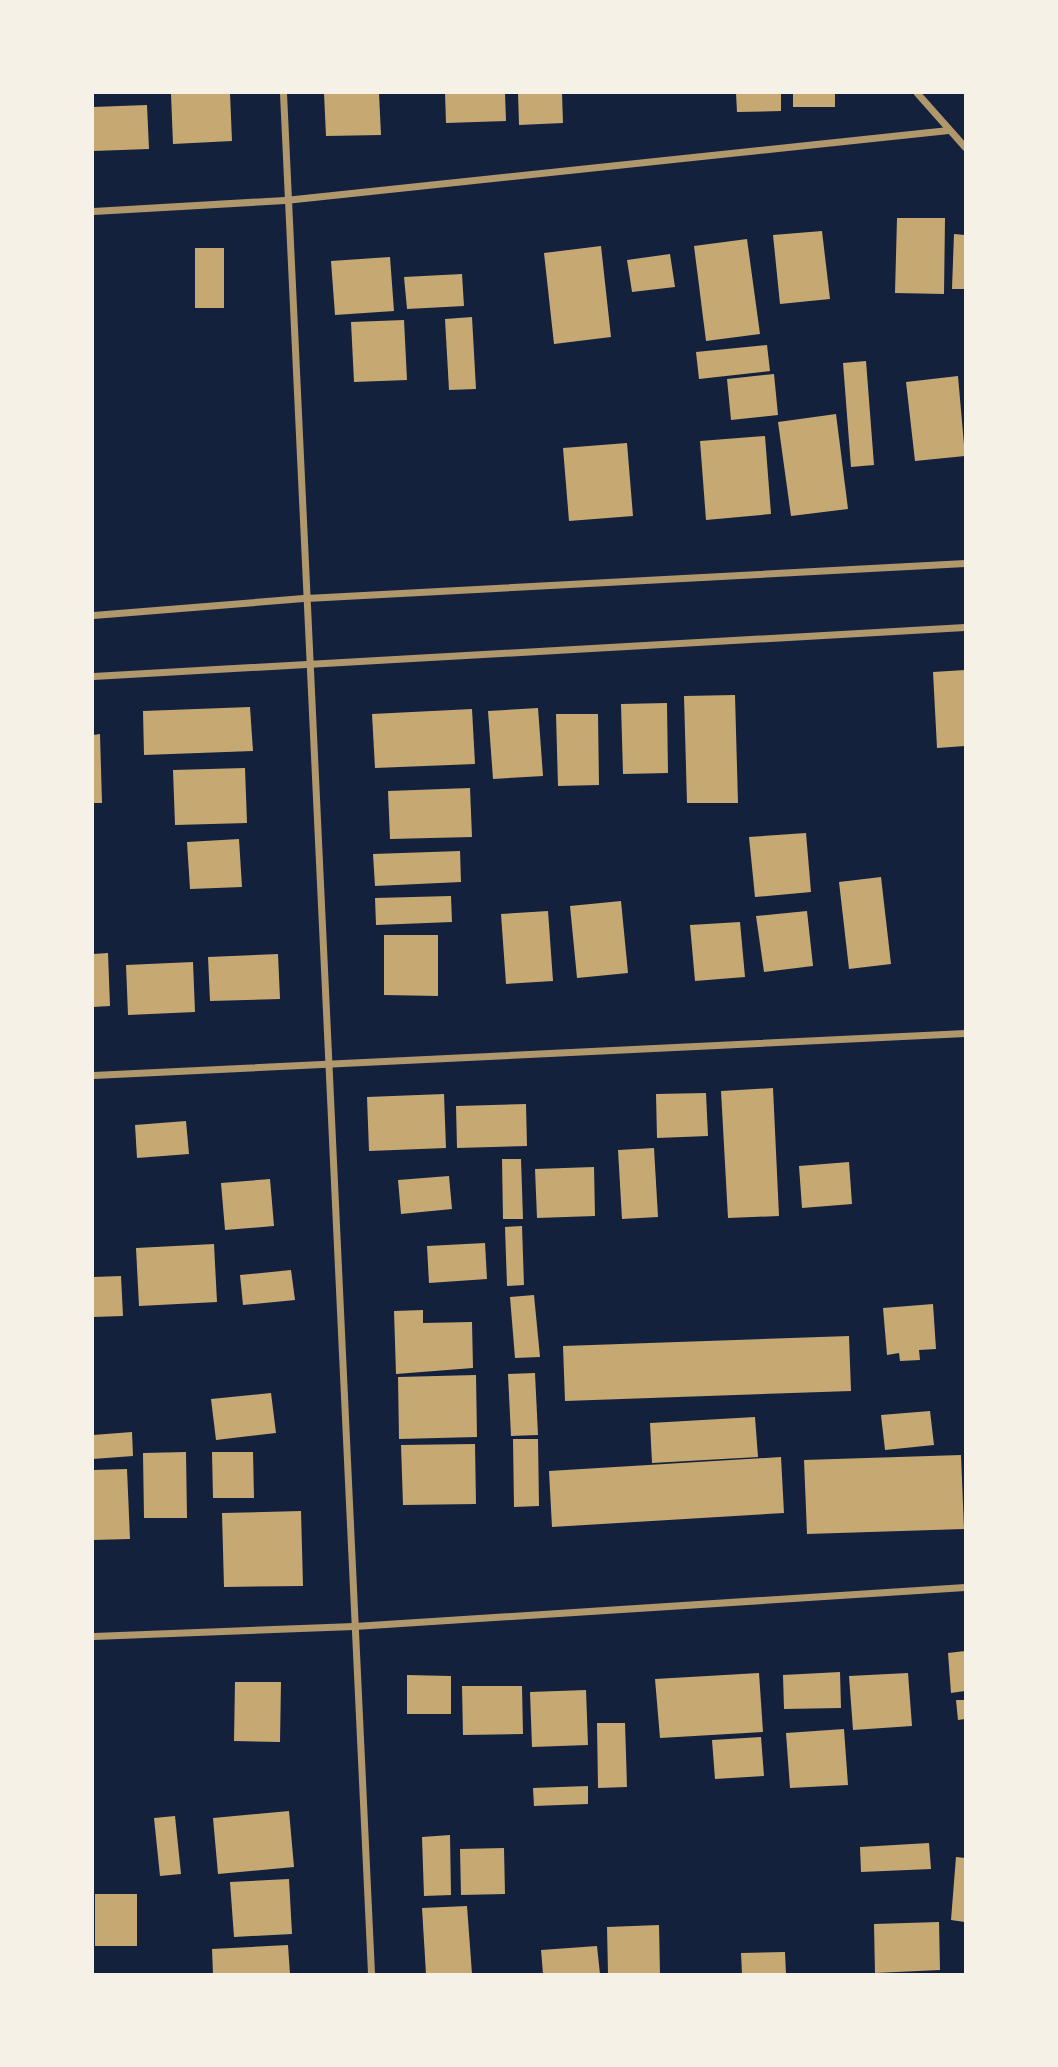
<!DOCTYPE html>
<style>
body{margin:0}
#map{position:relative;width:1058px;height:2067px;overflow:hidden;background:#14213d;font-family:"Fira Sans",sans-serif}
div>[style]{position:absolute}
[style*='--x']{left:calc(var(--x)*1px);top:calc(var(--y)*1px);width:calc(var(--w)*1px);rotate:calc(var(--a)*1deg)}
.building>*{inset:0;background:#c6a872}
.minor>*{height:7px;margin:-3.5px;padding:0 3.5px;transform-origin:3.5px;border-radius:3.5px;background:#b1986c}
span{translate:-50% -50%;white-space:nowrap;text-align:center;line-height:1.15;-webkit-text-stroke:5px #f6f1e7;paint-order:stroke}
.frame{position:absolute;inset:0;border:94px solid #f6f1e7;pointer-events:none}
</style>
<div id="map">
<div class="building">
<i style="clip-path:polygon(230px 93px,232px 141px,173px 144px,171px 94px)"></i>
<i style="clip-path:polygon(324px 93px,379px 93px,381px 135px,326px 136px)"></i>
<i style="clip-path:polygon(445px 93px,505px 93px,506px 121px,446px 123px)"></i>
<i style="clip-path:polygon(518px 93px,562px 93px,563px 123px,519px 125px)"></i>
<i style="clip-path:polygon(736px 93px,781px 93px,781px 111px,737px 112px)"></i>
<i style="clip-path:polygon(793px 93px,835px 93px,835px 107px,793px 107px)"></i>
<i style="clip-path:polygon(147px 105px,149px 149px,93px 151px,93px 107px)"></i>
<i style="clip-path:polygon(897px 218px,945px 218px,944px 294px,895px 293px)"></i>
<i style="clip-path:polygon(822px 231px,830px 299px,780px 304px,773px 235px)"></i>
<i style="clip-path:polygon(954px 234px,965px 235px,965px 289px,952px 289px)"></i>
<i style="clip-path:polygon(747px 239px,760px 334px,706px 341px,694px 246px)"></i>
<i style="clip-path:polygon(601px 246px,611px 337px,554px 344px,544px 253px)"></i>
<i style="clip-path:polygon(195px 248px,224px 248px,224px 308px,195px 308px)"></i>
<i style="clip-path:polygon(670px 254px,675px 287px,632px 292px,627px 260px)"></i>
<i style="clip-path:polygon(390px 257px,394px 311px,335px 315px,331px 261px)"></i>
<i style="clip-path:polygon(462px 274px,464px 306px,407px 309px,404px 277px)"></i>
<i style="clip-path:polygon(472px 317px,476px 389px,449px 390px,445px 319px)"></i>
<i style="clip-path:polygon(404px 320px,407px 380px,354px 382px,351px 322px)"></i>
<i style="clip-path:polygon(767px 345px,770px 371px,699px 379px,696px 352px)"></i>
<i style="clip-path:polygon(866px 361px,874px 465px,851px 467px,843px 363px)"></i>
<i style="clip-path:polygon(774px 374px,778px 415px,731px 420px,727px 379px)"></i>
<i style="clip-path:polygon(958px 376px,965px 456px,915px 461px,906px 382px)"></i>
<i style="clip-path:polygon(836px 414px,848px 509px,791px 516px,778px 422px)"></i>
<i style="clip-path:polygon(765px 436px,771px 514px,706px 520px,700px 441px)"></i>
<i style="clip-path:polygon(627px 443px,633px 516px,569px 521px,563px 448px)"></i>
<i style="clip-path:polygon(965px 670px,965px 746px,937px 748px,933px 672px)"></i>
<i style="clip-path:polygon(735px 695px,738px 803px,687px 803px,684px 696px)"></i>
<i style="clip-path:polygon(667px 703px,668px 773px,623px 774px,621px 704px)"></i>
<i style="clip-path:polygon(250px 707px,253px 751px,144px 755px,143px 711px)"></i>
<i style="clip-path:polygon(538px 708px,543px 776px,493px 779px,488px 711px)"></i>
<i style="clip-path:polygon(472px 709px,475px 764px,375px 768px,372px 714px)"></i>
<i style="clip-path:polygon(556px 714px,598px 714px,599px 785px,558px 786px)"></i>
<i style="clip-path:polygon(100px 734px,102px 803px,93px 803px,93px 735px)"></i>
<i style="clip-path:polygon(245px 768px,247px 823px,175px 825px,173px 770px)"></i>
<i style="clip-path:polygon(470px 788px,472px 837px,390px 839px,388px 791px)"></i>
<i style="clip-path:polygon(806px 833px,811px 892px,755px 897px,749px 837px)"></i>
<i style="clip-path:polygon(239px 839px,242px 887px,190px 889px,187px 842px)"></i>
<i style="clip-path:polygon(460px 851px,461px 882px,375px 886px,373px 854px)"></i>
<i style="clip-path:polygon(881px 877px,891px 964px,849px 969px,839px 882px)"></i>
<i style="clip-path:polygon(451px 896px,452px 922px,376px 925px,375px 898px)"></i>
<i style="clip-path:polygon(621px 901px,628px 973px,577px 978px,570px 906px)"></i>
<i style="clip-path:polygon(548px 911px,553px 981px,506px 984px,501px 914px)"></i>
<i style="clip-path:polygon(807px 911px,813px 966px,764px 972px,756px 916px)"></i>
<i style="clip-path:polygon(740px 922px,745px 977px,695px 981px,690px 925px)"></i>
<i style="clip-path:polygon(384px 935px,438px 935px,438px 996px,384px 995px)"></i>
<i style="clip-path:polygon(108px 953px,110px 1006px,93px 1007px,93px 954px)"></i>
<i style="clip-path:polygon(278px 954px,280px 999px,210px 1001px,208px 957px)"></i>
<i style="clip-path:polygon(193px 962px,195px 1012px,128px 1015px,126px 965px)"></i>
<i style="clip-path:polygon(773px 1088px,779px 1216px,728px 1218px,721px 1091px)"></i>
<i style="clip-path:polygon(706px 1093px,708px 1136px,657px 1138px,656px 1094px)"></i>
<i style="clip-path:polygon(444px 1094px,446px 1148px,369px 1151px,367px 1097px)"></i>
<i style="clip-path:polygon(526px 1104px,527px 1146px,457px 1148px,456px 1106px)"></i>
<i style="clip-path:polygon(186px 1121px,189px 1154px,137px 1158px,135px 1125px)"></i>
<i style="clip-path:polygon(654px 1148px,658px 1217px,622px 1219px,618px 1150px)"></i>
<i style="clip-path:polygon(502px 1159px,521px 1159px,523px 1219px,503px 1219px)"></i>
<i style="clip-path:polygon(849px 1162px,852px 1204px,802px 1208px,799px 1166px)"></i>
<i style="clip-path:polygon(594px 1167px,595px 1216px,537px 1218px,535px 1169px)"></i>
<i style="clip-path:polygon(449px 1176px,452px 1209px,401px 1214px,398px 1180px)"></i>
<i style="clip-path:polygon(270px 1179px,274px 1226px,225px 1230px,221px 1183px)"></i>
<i style="clip-path:polygon(522px 1226px,524px 1285px,507px 1286px,505px 1227px)"></i>
<i style="clip-path:polygon(485px 1243px,487px 1279px,429px 1283px,427px 1246px)"></i>
<i style="clip-path:polygon(214px 1244px,217px 1302px,139px 1306px,136px 1248px)"></i>
<i style="clip-path:polygon(291px 1270px,295px 1300px,243px 1305px,240px 1275px)"></i>
<i style="clip-path:polygon(121px 1276px,123px 1316px,93px 1317px,93px 1277px)"></i>
<i style="clip-path:polygon(534px 1295px,540px 1357px,515px 1358px,510px 1297px)"></i>
<i style="clip-path:polygon(933px 1304px,936px 1349px,919px 1350px,920px 1360px,900px 1361px,899px 1353px,887px 1355px,883px 1308px)"></i>
<i style="clip-path:polygon(423px 1310px,423px 1323px,472px 1322px,473px 1368px,396px 1374px,394px 1311px)"></i>
<i style="clip-path:polygon(849px 1336px,851px 1391px,565px 1401px,563px 1346px)"></i>
<i style="clip-path:polygon(535px 1373px,538px 1435px,511px 1436px,508px 1374px)"></i>
<i style="clip-path:polygon(476px 1375px,477px 1437px,399px 1439px,398px 1377px)"></i>
<i style="clip-path:polygon(271px 1393px,276px 1433px,216px 1440px,211px 1399px)"></i>
<i style="clip-path:polygon(930px 1411px,934px 1445px,885px 1450px,881px 1415px)"></i>
<i style="clip-path:polygon(755px 1417px,758px 1457px,652px 1463px,650px 1423px)"></i>
<i style="clip-path:polygon(132px 1432px,133px 1456px,93px 1459px,93px 1435px)"></i>
<i style="clip-path:polygon(513px 1439px,538px 1439px,539px 1506px,514px 1507px)"></i>
<i style="clip-path:polygon(475px 1444px,476px 1504px,403px 1505px,401px 1445px)"></i>
<i style="clip-path:polygon(186px 1452px,187px 1518px,144px 1518px,143px 1453px)"></i>
<i style="clip-path:polygon(212px 1452px,253px 1452px,254px 1498px,213px 1498px)"></i>
<i style="clip-path:polygon(961px 1455px,964px 1529px,807px 1534px,804px 1460px)"></i>
<i style="clip-path:polygon(781px 1457px,784px 1513px,552px 1527px,549px 1471px)"></i>
<i style="clip-path:polygon(127px 1469px,130px 1539px,93px 1540px,93px 1470px)"></i>
<i style="clip-path:polygon(301px 1511px,303px 1586px,224px 1587px,222px 1513px)"></i>
<i style="clip-path:polygon(965px 1651px,965px 1691px,951px 1693px,948px 1653px)"></i>
<i style="clip-path:polygon(840px 1672px,841px 1708px,784px 1709px,783px 1675px)"></i>
<i style="clip-path:polygon(759px 1673px,763px 1732px,660px 1738px,655px 1679px)"></i>
<i style="clip-path:polygon(908px 1673px,912px 1726px,853px 1730px,849px 1676px)"></i>
<i style="clip-path:polygon(407px 1675px,451px 1676px,451px 1714px,407px 1714px)"></i>
<i style="clip-path:polygon(235px 1682px,281px 1682px,280px 1742px,234px 1741px)"></i>
<i style="clip-path:polygon(462px 1686px,522px 1686px,523px 1734px,463px 1735px)"></i>
<i style="clip-path:polygon(586px 1690px,588px 1745px,532px 1747px,530px 1692px)"></i>
<i style="clip-path:polygon(956px 1700px,965px 1700px,965px 1719px,958px 1720px)"></i>
<i style="clip-path:polygon(597px 1723px,625px 1723px,627px 1787px,598px 1788px)"></i>
<i style="clip-path:polygon(844px 1729px,848px 1785px,790px 1788px,786px 1733px)"></i>
<i style="clip-path:polygon(761px 1737px,764px 1776px,715px 1779px,712px 1740px)"></i>
<i style="clip-path:polygon(588px 1786px,588px 1804px,534px 1806px,533px 1788px)"></i>
<i style="clip-path:polygon(289px 1811px,294px 1867px,218px 1874px,213px 1818px)"></i>
<i style="clip-path:polygon(175px 1816px,181px 1874px,160px 1876px,154px 1818px)"></i>
<i style="clip-path:polygon(450px 1835px,451px 1895px,424px 1896px,422px 1837px)"></i>
<i style="clip-path:polygon(929px 1843px,931px 1869px,861px 1872px,860px 1847px)"></i>
<i style="clip-path:polygon(504px 1848px,505px 1894px,461px 1895px,460px 1849px)"></i>
<i style="clip-path:polygon(956px 1857px,965px 1858px,965px 1922px,951px 1920px)"></i>
<i style="clip-path:polygon(289px 1879px,292px 1934px,234px 1937px,230px 1882px)"></i>
<i style="clip-path:polygon(95px 1894px,137px 1894px,137px 1946px,95px 1946px)"></i>
<i style="clip-path:polygon(467px 1906px,472px 1974px,426px 1974px,422px 1908px)"></i>
<i style="clip-path:polygon(939px 1922px,940px 1970px,875px 1973px,874px 1924px)"></i>
<i style="clip-path:polygon(659px 1925px,660px 1974px,608px 1974px,607px 1927px)"></i>
<i style="clip-path:polygon(288px 1945px,290px 1974px,213px 1974px,212px 1949px)"></i>
<i style="clip-path:polygon(597px 1946px,600px 1974px,543px 1974px,541px 1950px)"></i>
<i style="clip-path:polygon(785px 1952px,786px 1974px,742px 1974px,741px 1953px)"></i>
</div>
<div class="minor">
<i style="--x:283;--y:93;--w:1883;--a:87.32"></i>
<i style="--x:917;--y:93;--w:72;--a:48.4"></i>
<i style="--x:93;--y:211;--w:192;--a:-3.3"></i>
<i style="--x:285;--y:200;--w:667;--a:-6.03"></i>
<i style="--x:93;--y:615;--w:214;--a:-4.6"></i>
<i style="--x:306;--y:598;--w:660;--a:-3.04"></i>
<i style="--x:93;--y:676;--w:873;--a:-3.22"></i>
<i style="--x:93;--y:1075;--w:873;--a:-2.76"></i>
<i style="--x:93;--y:1636;--w:261;--a:-2.2"></i>
<i style="--x:354;--y:1626;--w:612;--a:-3.65"></i>
</div>
<div class="frame"></div>
</div>
